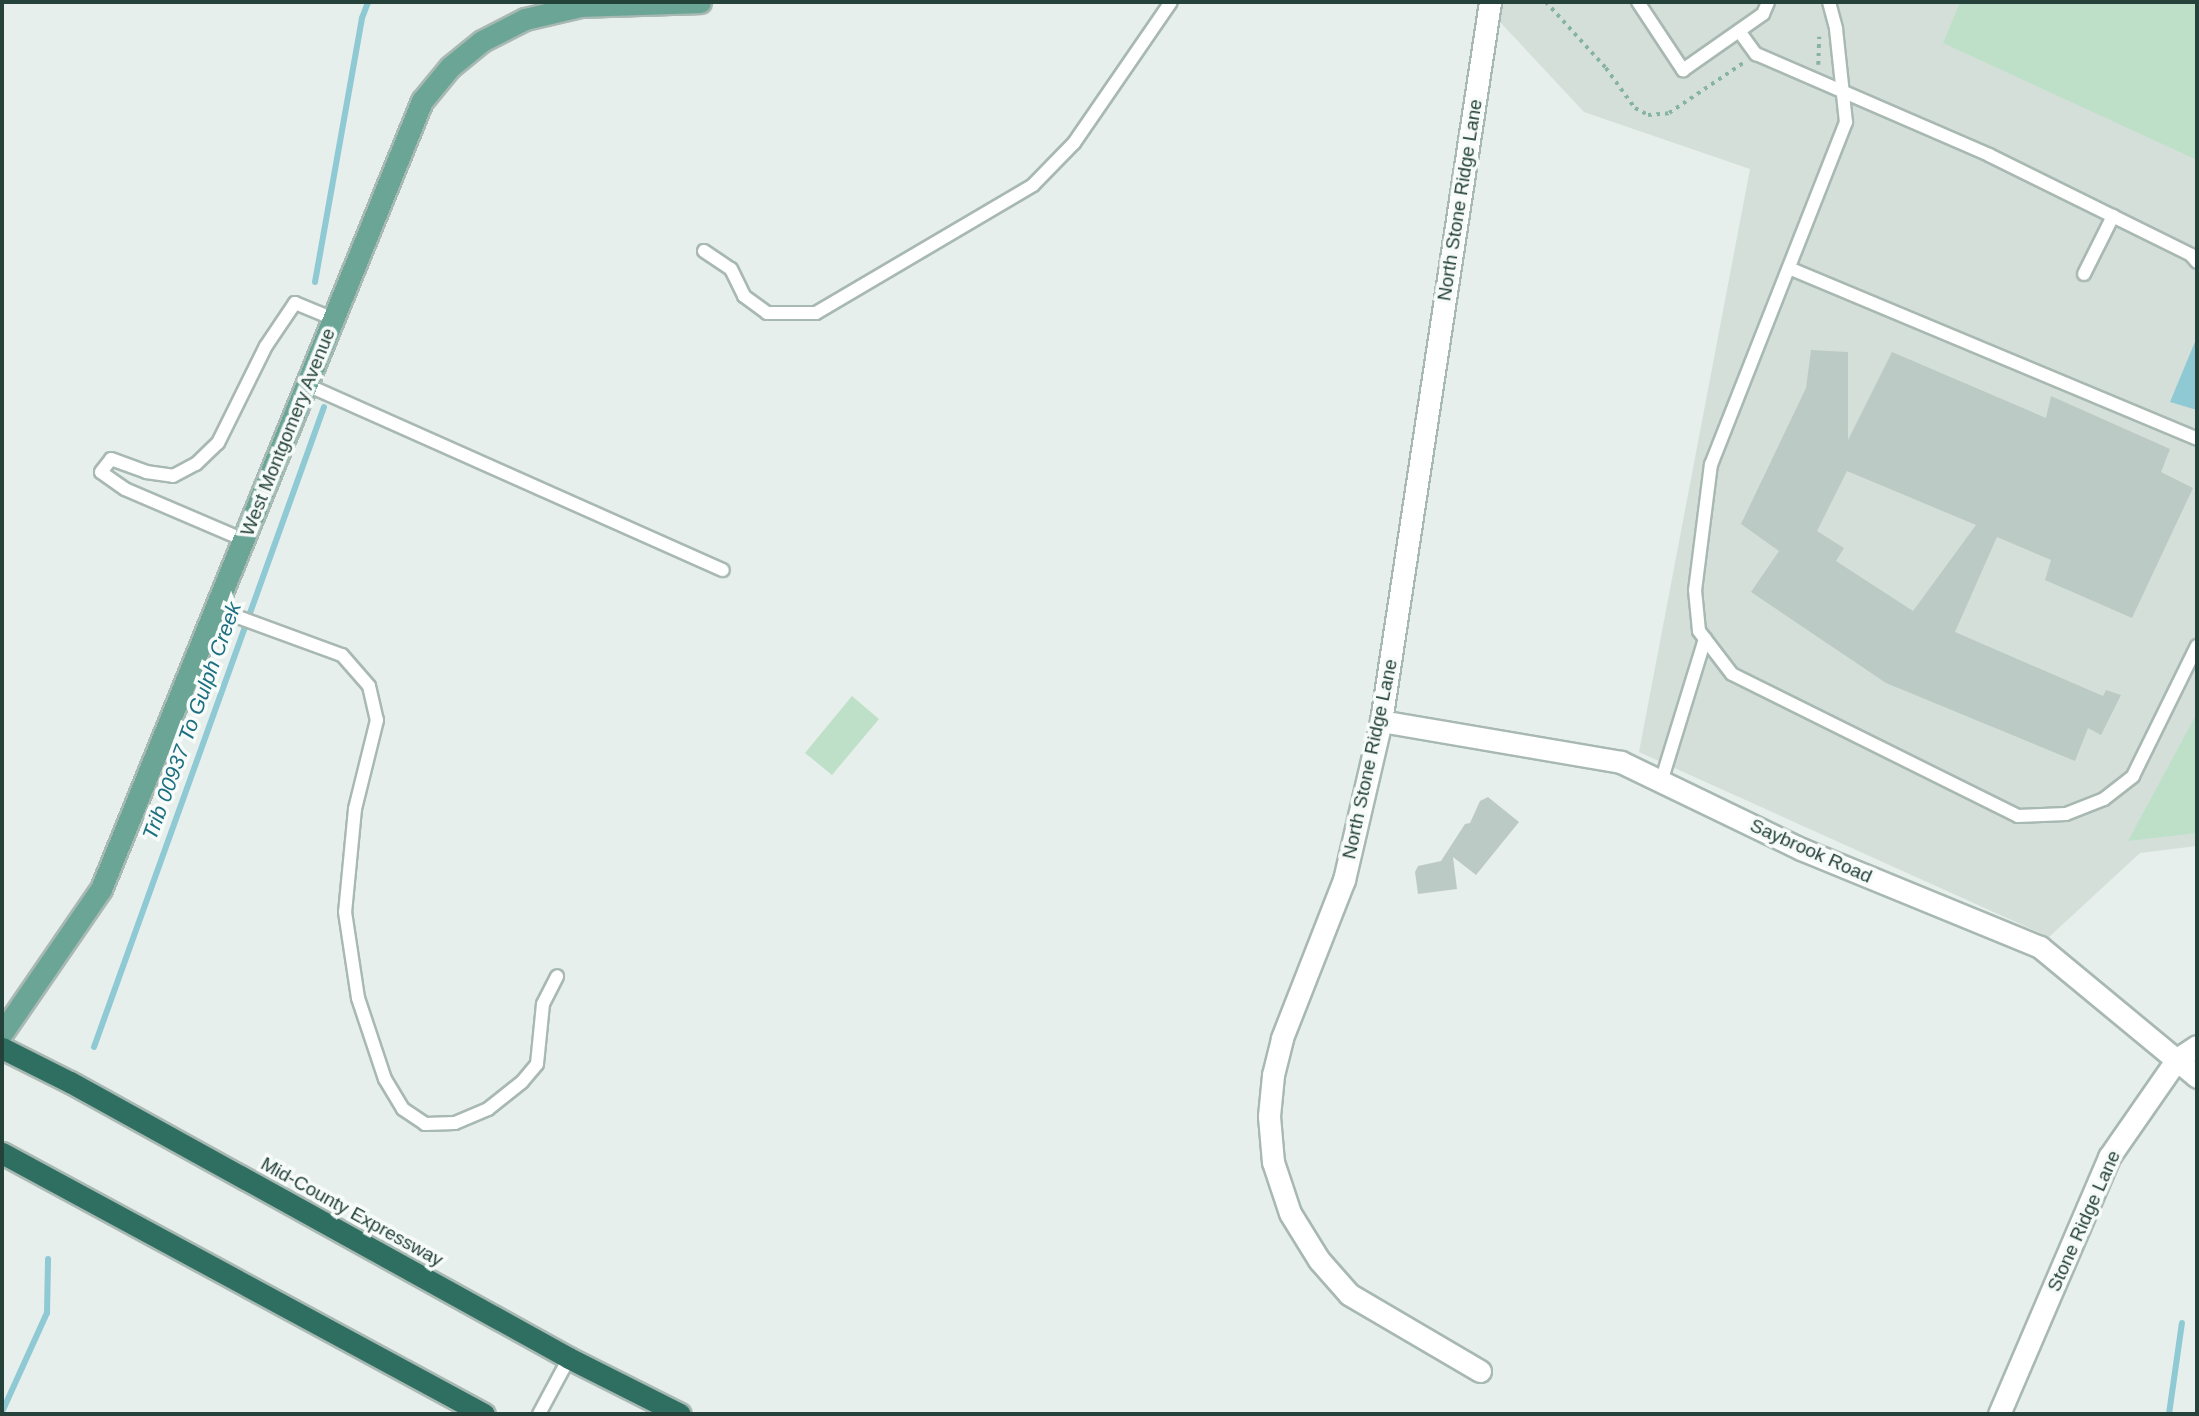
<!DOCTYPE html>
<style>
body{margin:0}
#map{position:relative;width:2199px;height:1416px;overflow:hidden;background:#e6efeb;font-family:Helvetica,sans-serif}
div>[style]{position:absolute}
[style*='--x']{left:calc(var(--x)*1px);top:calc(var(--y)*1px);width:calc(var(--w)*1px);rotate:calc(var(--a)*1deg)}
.built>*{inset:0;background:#d4dfda}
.green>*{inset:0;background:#bfe0c8}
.water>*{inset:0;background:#8ec9d4}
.stream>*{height:6px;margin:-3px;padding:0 3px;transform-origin:3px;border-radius:3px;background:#8ec9d4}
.building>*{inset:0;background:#bbcac4}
.path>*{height:3.5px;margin-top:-1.75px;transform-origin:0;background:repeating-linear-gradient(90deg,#86b3a5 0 3.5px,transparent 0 8.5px)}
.roads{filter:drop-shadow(2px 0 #a8b8b2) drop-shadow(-2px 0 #a8b8b2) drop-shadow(0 2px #a8b8b2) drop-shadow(0 -2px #a8b8b2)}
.lane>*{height:12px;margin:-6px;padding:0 6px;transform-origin:6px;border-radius:6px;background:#fff}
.street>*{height:21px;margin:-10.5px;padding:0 10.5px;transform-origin:10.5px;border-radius:10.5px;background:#fff}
.primary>*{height:21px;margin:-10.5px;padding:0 10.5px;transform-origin:10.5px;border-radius:10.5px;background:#6aa596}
.highway>*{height:21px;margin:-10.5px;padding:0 10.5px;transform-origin:10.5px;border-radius:10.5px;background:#2f6f62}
span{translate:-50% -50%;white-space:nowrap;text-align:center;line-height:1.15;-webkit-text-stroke:7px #f7fbf9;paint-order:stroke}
.street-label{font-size:19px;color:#24423a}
.water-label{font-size:21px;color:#1c6f80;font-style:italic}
.frame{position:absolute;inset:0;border:4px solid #24423a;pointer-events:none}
</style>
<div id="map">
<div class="built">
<i style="clip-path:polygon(1503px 2px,2197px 2px,2197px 846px,2140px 853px,2049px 937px,1639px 752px,1750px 169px,1584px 112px,1500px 22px)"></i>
</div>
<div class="green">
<i style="clip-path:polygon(1960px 2px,2197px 2px,2197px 160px,1943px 43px)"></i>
<i style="clip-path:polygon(852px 696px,879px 719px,832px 775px,805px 753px)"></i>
<i style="clip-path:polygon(2197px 713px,2197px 833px,2128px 841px)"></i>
</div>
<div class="water">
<i style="clip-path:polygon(2197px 337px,2197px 410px,2170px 402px)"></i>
</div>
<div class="stream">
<i style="--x:315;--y:282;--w:268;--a:-79.9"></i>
<i style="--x:362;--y:18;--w:17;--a:-69"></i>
<i style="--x:94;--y:1047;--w:680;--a:-70.23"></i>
<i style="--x:2;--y:1412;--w:109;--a:-65.6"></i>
<i style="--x:47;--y:1313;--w:54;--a:-88.9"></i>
<i style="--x:2169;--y:1414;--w:92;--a:-81.9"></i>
</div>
<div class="building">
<i style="clip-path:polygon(evenodd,1811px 350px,1848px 352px,1848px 440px,1892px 352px,2046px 418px,2051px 396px,2170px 449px,2161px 472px,2193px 488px,2132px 618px,2045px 580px,2051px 560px,1997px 537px,1955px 632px,2103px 696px,2106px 690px,2121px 695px,2101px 735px,2088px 728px,2075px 761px,1886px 683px,1751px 592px,1779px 551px,1741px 524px,1806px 388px,1811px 350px,1847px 471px,1976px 525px,1913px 611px,1836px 561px,1844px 548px,1817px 531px,1847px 471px)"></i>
<i style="clip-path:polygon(1488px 797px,1519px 822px,1476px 875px,1453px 857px,1457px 889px,1418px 894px,1415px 872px,1418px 866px,1441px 861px,1465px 824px,1470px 823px,1480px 801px)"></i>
</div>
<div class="path">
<i style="--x:1546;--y:2;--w:89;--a:47.7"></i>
<i style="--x:1606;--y:68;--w:49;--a:54.1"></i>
<i style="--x:1635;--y:108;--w:15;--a:28"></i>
<i style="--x:1648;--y:115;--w:21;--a:-5"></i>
<i style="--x:1669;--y:113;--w:89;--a:-34"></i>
<i style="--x:1818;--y:65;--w:28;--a:-88"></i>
</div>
<div class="roads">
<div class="lane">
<i style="--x:1638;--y:2;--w:82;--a:56.5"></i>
<i style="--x:1683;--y:70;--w:98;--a:-35"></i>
<i style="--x:1763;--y:14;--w:13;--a:-67"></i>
<i style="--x:1829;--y:2;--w:28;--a:75"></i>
<i style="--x:1836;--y:29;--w:94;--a:83.9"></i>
<i style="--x:1846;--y:122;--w:368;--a:111.5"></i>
<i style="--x:1711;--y:464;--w:127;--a:97.2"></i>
<i style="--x:1695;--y:590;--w:41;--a:84.4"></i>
<i style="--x:1699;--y:631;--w:54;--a:52.5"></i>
<i style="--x:1732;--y:674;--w:319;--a:26.4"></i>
<i style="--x:2018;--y:816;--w:48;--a:-2.4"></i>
<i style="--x:2066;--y:814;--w:41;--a:-21.5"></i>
<i style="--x:2104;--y:799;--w:37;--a:-38"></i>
<i style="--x:2133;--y:776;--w:145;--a:-63.8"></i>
<i style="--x:1739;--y:31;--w:29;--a:54"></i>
<i style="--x:1756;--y:54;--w:254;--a:23.4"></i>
<i style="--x:1989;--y:155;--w:225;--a:26.3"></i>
<i style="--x:2191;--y:255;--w:9;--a:49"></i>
<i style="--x:704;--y:251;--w:32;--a:34"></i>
<i style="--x:731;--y:269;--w:30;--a:64"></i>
<i style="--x:744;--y:296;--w:29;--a:36"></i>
<i style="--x:767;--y:313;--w:49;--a:0"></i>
<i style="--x:816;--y:313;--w:252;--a:-30.5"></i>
<i style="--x:1033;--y:185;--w:59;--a:-45.7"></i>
<i style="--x:1074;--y:143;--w:171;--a:-55.5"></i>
<i style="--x:1789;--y:268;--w:442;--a:22.7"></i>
<i style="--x:2084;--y:274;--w:65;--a:-63.4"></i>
<i style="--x:307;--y:385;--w:455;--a:24"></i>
<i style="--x:244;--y:540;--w:129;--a:-156.8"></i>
<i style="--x:125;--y:489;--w:29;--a:-145"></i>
<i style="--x:101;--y:472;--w:16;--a:-52"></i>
<i style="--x:111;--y:459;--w:37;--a:20"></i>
<i style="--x:146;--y:472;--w:27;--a:8"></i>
<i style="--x:173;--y:476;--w:26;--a:-28"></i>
<i style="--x:196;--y:464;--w:30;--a:-44"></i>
<i style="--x:218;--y:443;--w:108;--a:-63.7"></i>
<i style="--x:266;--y:346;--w:52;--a:-56"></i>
<i style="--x:295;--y:303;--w:42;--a:22.3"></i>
<i style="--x:216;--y:609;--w:134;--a:20.1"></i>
<i style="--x:342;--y:655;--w:41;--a:48.9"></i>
<i style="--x:369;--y:686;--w:35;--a:77"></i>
<i style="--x:377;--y:720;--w:92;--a:103.9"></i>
<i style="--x:355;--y:809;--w:103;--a:95.5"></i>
<i style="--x:345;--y:912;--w:87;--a:81.4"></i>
<i style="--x:358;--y:998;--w:85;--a:71.6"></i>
<i style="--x:385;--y:1079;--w:35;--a:59"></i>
<i style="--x:403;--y:1109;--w:27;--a:34"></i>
<i style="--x:425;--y:1124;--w:30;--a:-2"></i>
<i style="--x:455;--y:1123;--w:36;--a:-23"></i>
<i style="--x:488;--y:1109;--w:43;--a:-38.5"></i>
<i style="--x:522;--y:1082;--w:23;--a:-50"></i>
<i style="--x:537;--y:1064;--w:60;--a:-84.3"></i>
<i style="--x:543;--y:1004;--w:31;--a:-63"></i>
<i style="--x:1661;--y:782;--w:150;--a:-72.9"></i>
<i style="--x:539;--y:1414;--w:64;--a:-61.8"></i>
</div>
<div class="street">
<i style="--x:1381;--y:721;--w:243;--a:9.7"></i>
<i style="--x:1621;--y:762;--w:200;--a:25.8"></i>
<i style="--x:1801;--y:849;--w:258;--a:22.3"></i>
<i style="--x:2040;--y:947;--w:204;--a:39.6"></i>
<i style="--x:1480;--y:1371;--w:152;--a:-149.6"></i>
<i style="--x:1349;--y:1294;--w:45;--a:-131.4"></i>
<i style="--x:1319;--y:1260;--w:55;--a:-121.7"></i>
<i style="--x:1290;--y:1213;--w:54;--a:-108.4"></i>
<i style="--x:1273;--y:1162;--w:46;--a:-95"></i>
<i style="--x:1269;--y:1116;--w:41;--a:-84.4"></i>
<i style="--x:1273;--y:1075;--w:38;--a:-76"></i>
<i style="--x:1282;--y:1038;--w:170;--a:-68.6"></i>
<i style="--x:1344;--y:880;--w:163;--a:-76.9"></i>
<i style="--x:1381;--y:721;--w:727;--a:-81.38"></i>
<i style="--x:1999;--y:1414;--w:280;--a:-66.8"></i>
<i style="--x:2109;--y:1157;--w:119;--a:-55.2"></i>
<i style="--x:2177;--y:1059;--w:24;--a:-33"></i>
</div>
<div class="primary">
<i style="--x:2;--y:1033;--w:175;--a:-55.5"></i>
<i style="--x:101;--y:889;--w:851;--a:-67.84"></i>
<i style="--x:422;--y:101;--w:44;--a:-50.5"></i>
<i style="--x:450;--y:67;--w:41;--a:-39.1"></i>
<i style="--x:482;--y:41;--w:48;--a:-27.1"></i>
<i style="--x:525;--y:19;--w:57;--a:-13.1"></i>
<i style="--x:581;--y:6;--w:119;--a:-1.9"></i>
</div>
<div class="highway">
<i style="--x:2;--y:1048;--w:76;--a:26.6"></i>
<i style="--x:70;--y:1082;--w:570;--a:28.95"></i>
<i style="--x:569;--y:1358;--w:124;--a:26.8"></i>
<i style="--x:2;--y:1153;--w:548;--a:28.44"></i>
</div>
</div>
<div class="street-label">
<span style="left:1460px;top:200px;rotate:-81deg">North Stone Ridge Lane</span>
<span style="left:288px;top:432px;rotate:-68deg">West Montgomery Avenue</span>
<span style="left:1370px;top:759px;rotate:-78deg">North Stone Ridge Lane</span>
<span style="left:1811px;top:851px;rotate:24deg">Saybrook Road</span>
<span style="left:352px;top:1212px;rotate:29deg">Mid-County Expressway</span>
<span style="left:2084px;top:1221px;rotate:-66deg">Stone Ridge Lane</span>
</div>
<div class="water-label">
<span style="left:192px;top:721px;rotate:-70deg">Trib 00937 To Gulph Creek</span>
</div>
<div class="frame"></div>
</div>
